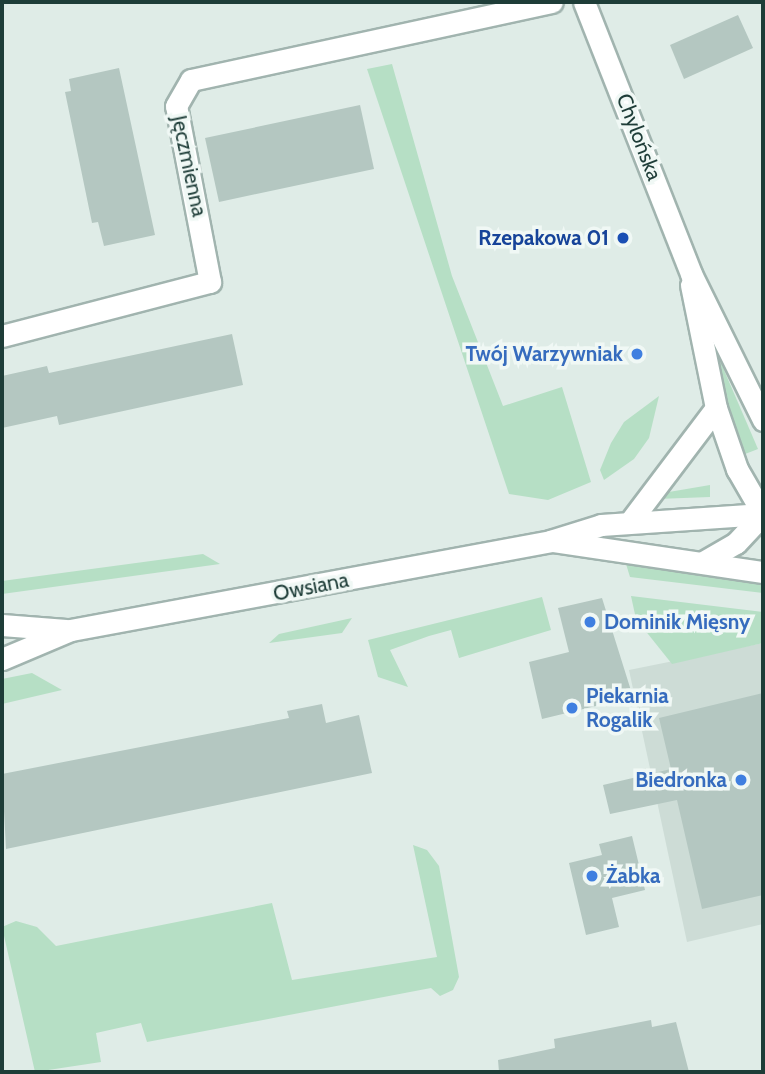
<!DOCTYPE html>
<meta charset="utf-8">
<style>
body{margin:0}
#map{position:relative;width:765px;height:1074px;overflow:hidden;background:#dfece7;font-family:Cabin,sans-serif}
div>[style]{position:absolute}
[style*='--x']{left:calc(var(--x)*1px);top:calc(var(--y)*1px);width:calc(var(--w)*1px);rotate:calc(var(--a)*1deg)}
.built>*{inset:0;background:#cddcd6}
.green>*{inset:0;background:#b6dfc5}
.building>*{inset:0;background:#b4c7c1}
.roads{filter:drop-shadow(2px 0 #a1b4af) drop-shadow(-2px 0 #a1b4af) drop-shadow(0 2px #a1b4af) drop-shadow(0 -2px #a1b4af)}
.minor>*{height:21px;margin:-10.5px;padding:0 10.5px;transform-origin:10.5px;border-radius:10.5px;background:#fff}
.tertiary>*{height:21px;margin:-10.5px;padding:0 10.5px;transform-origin:10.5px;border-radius:10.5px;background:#fff}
.dots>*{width:19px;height:19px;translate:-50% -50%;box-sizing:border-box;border:4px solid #f0f8f5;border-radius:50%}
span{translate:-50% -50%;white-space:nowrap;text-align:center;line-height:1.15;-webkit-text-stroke:7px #f0f8f5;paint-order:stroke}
.street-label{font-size:21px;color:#1e3d38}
.transit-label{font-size:21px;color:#164399;font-weight:700}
.right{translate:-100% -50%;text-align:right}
.shop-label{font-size:21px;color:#366cbe;font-weight:700}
.left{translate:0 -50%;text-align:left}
.frame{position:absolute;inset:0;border:4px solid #1e3d38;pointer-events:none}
</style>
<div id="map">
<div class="built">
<i style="clip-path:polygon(763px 643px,763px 924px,687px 942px,629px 670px)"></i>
</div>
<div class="green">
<i style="clip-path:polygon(392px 64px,452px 276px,503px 406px,562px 387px,591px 482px,548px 500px,509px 494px,367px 69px)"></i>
<i style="clip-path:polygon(699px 312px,758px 449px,740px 456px)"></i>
<i style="clip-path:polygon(659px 396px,649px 438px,634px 459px,604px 480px,600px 470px,611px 443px,624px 422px)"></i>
<i style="clip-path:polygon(710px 485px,710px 497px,657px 499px,663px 493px)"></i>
<i style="clip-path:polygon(203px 554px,220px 564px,2px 594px,2px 581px)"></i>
<i style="clip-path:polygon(626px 564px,763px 579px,763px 593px,630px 577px)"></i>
<i style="clip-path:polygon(631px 596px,763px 612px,763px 643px,672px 664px,636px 619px)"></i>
<i style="clip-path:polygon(542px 597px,551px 630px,459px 658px,451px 630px,429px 636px,390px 650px,408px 687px,378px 677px,368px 640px)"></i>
<i style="clip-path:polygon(352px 618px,342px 633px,269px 643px,279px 634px)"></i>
<i style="clip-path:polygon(32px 673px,62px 690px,2px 704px,2px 679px)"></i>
<i style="clip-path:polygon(413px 845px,427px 850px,439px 866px,459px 977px,453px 990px,440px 996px,431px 988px,147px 1042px,141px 1023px,96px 1033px,101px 1062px,35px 1072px,2px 927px,16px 921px,37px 927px,56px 946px,272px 903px,292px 980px,437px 957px)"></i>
</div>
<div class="building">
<i style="clip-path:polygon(738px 15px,753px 48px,684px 79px,670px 45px)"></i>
<i style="clip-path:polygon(119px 68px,155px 235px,104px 246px,98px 222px,92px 223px,65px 92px,71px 91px,69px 79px)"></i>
<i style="clip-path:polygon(360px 105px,374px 169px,219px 202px,205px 138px)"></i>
<i style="clip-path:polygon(232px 334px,243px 385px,59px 425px,57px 416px,2px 428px,2px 376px,47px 366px,49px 373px)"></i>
<i style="clip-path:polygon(602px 598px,633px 697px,542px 719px,529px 662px,569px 652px,558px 608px)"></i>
<i style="clip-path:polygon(763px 693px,763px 895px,702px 909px,677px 800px,610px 814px,603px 785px,671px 769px,659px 718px)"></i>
<i style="clip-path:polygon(322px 704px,326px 723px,359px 715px,372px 773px,6px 849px,2px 774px,289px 718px,287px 711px)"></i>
<i style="clip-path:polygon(632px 836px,645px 890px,612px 898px,619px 927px,586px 935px,569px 863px,602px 855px,599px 844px)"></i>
<i style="clip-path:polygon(651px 1020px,652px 1027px,676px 1022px,689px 1072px,499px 1072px,498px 1060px,555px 1048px,554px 1039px)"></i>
</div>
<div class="roads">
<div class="minor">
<i style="--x:584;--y:2;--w:292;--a:68.5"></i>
<i style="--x:691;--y:274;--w:163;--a:63.7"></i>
<i style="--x:691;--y:285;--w:126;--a:78.5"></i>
<i style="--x:716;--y:408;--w:65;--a:71"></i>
<i style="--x:737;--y:469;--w:52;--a:60"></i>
<i style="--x:2;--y:336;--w:215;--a:-14.6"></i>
<i style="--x:210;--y:282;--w:179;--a:-100.9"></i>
<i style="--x:176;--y:106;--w:30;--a:-60"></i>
<i style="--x:191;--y:80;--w:369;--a:-12.2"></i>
<i style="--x:632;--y:519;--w:139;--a:-52.9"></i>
<i style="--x:703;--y:562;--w:38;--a:-30"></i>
<i style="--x:736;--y:543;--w:40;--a:-47"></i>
</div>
<div class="tertiary">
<i style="--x:552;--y:541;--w:213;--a:8.4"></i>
<i style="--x:2;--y:625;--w:64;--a:4.5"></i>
<i style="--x:2;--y:659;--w:75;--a:-22.8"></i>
<i style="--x:71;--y:630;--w:487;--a:-10.5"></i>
<i style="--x:550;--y:541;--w:53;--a:-17.4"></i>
<i style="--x:601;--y:525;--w:162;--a:-3.9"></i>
</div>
</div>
<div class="dots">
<i style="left:623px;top:238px;background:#1a4fb4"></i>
<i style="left:637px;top:354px;background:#3f7fe0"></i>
<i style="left:590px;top:622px;background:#3f7fe0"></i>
<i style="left:572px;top:708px;background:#3f7fe0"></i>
<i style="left:741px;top:780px;background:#3f7fe0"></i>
<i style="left:592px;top:876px;background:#3f7fe0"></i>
</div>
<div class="street-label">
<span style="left:639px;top:137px;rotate:69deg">Chylońska</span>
<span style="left:189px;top:166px;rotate:78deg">Jęczmienna</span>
<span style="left:311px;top:587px;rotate:-11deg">Owsiana</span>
</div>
<div class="transit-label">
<span class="right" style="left:609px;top:238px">Rzepakowa 01</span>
</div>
<div class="shop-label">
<span class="right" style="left:623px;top:354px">Twój Warzywniak</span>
<span class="left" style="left:604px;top:622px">Dominik Mięsny</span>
<span class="left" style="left:586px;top:708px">Piekarnia<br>Rogalik</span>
<span class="right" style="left:727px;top:780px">Biedronka</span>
<span class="left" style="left:606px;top:876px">Żabka</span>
</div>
<div class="frame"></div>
</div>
